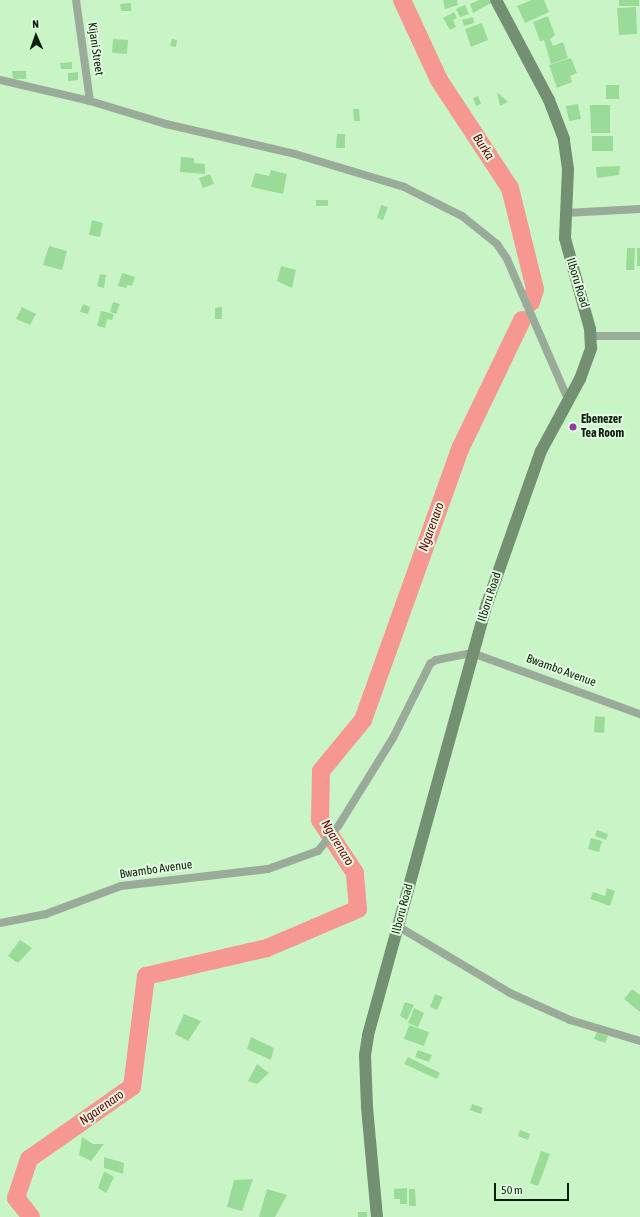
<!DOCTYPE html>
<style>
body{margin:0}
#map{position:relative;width:640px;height:1217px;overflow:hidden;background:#c9f5c6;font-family:"Asap Condensed",sans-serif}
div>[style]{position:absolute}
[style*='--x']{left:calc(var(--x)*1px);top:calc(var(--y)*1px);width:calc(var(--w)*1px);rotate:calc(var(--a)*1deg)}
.river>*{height:18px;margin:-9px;padding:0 9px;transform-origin:9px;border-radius:9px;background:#f79792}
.building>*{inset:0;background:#9adc97}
.street>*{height:8px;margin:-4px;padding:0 4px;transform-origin:4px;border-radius:4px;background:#9aac99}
.secondary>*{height:12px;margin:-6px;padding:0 6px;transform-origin:6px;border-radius:6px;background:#749073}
.dots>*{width:11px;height:11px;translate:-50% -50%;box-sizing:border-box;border:2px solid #e2fde0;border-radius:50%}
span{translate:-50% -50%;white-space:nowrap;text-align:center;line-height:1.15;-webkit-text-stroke:4px #e2fde0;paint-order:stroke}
.street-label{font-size:12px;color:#0f1f0f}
.poi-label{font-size:12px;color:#0f1f0f;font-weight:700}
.left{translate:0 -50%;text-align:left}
.water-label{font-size:13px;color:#701;font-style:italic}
.north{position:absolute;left:16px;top:16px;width:40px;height:40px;-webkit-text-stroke:3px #e2fde0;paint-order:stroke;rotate:358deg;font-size:11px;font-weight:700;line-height:16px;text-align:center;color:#0f1f0f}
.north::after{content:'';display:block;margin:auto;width:14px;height:18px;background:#0f1f0f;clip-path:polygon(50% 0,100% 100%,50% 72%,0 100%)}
.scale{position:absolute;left:494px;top:1183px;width:75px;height:18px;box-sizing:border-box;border:2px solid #0f1f0f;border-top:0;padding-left:5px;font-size:12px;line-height:14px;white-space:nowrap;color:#0f1f0f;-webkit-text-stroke:3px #e2fde0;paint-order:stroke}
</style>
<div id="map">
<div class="river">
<i style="--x:402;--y:0;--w:88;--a:65.2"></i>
<i style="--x:439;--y:80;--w:129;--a:56.7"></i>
<i style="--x:510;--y:188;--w:104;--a:76.1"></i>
<i style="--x:535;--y:289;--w:14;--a:107"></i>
<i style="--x:31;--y:1217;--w:24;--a:-128"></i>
<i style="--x:16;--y:1198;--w:41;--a:-71.6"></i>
<i style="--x:29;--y:1159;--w:126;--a:-35"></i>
<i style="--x:132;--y:1087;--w:112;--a:-82.8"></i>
<i style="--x:146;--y:976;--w:124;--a:-13"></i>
<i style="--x:267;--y:948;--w:99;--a:-23.2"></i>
<i style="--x:358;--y:909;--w:36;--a:-95"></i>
<i style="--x:355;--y:873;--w:64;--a:-123.4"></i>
<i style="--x:320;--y:820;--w:49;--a:-88.8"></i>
<i style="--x:321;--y:771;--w:66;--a:-50.5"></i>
<i style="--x:363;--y:720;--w:290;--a:-70.3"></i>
<i style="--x:461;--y:447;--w:141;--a:-64.3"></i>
</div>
<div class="building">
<i style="clip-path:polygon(443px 0,457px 0,458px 5px,445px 9px)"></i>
<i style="clip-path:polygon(479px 0,490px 0,491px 3px,473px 13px,470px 4px)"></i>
<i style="clip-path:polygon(531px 0,544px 0,549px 12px,525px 23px,517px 6px)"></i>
<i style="clip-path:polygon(619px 0,639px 0,639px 6px,619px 6px)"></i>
<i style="clip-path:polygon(131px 3px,131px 11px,121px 11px,120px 4px)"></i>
<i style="clip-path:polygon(465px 5px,469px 14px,460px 17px,456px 9px)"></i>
<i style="clip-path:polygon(636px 7px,637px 34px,619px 35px,617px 8px)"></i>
<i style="clip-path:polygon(454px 12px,457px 18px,453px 20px,456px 27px,450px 30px,443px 18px)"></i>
<i style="clip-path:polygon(548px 16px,555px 35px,550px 39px,553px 46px,563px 42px,568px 58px,551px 64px,544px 40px,540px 41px,533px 22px)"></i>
<i style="clip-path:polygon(473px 17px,474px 23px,464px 26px,462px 20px)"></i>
<i style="clip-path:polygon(482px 23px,488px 40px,471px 47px,465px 29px)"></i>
<i style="clip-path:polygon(113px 39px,128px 40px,127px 54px,112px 53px)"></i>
<i style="clip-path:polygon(172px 39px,177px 40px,176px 47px,170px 46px)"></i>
<i style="clip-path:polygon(571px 58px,577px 73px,570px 76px,572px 82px,557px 88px,549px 65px)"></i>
<i style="clip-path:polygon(72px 62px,72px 69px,61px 69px,60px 63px)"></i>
<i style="clip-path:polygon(12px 71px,26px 71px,26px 79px,13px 79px)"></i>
<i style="clip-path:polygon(78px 72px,78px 80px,68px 81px,68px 73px)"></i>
<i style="clip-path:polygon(606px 85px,619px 85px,619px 99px,606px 99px)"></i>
<i style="clip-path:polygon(497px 92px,508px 102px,500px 106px)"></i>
<i style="clip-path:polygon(478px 96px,481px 104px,476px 106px,473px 98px)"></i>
<i style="clip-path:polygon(578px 104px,581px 119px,569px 121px,566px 106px)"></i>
<i style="clip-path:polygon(590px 105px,610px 105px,610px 133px,591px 133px)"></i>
<i style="clip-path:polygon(353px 109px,359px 109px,360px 121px,354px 121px)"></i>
<i style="clip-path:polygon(337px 134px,345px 134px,345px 148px,336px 148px)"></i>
<i style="clip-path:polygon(592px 136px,613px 136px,613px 151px,592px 151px)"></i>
<i style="clip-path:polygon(181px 157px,194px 158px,194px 163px,205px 164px,205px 174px,180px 172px)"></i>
<i style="clip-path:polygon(620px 166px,619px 175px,597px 178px,596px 167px)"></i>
<i style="clip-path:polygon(271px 170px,287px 174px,283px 194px,251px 187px,255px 173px,269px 176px)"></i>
<i style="clip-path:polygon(210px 174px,214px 184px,203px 188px,199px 178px)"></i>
<i style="clip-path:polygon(316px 200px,328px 200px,328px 206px,316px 206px)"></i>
<i style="clip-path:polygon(381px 205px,388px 207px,383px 220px,377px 218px)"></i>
<i style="clip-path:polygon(92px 220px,103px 223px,100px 237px,89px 235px)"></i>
<i style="clip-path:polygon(49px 246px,67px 251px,62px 270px,43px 265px)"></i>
<i style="clip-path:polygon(627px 248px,635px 248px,634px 270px,626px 270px)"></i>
<i style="clip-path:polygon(637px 248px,640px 248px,640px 266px,637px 266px)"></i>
<i style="clip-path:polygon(281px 266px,296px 270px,292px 288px,277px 281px)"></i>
<i style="clip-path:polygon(122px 273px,135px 277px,132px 286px,127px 285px,126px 288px,118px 286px)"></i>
<i style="clip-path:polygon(100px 274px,106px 275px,104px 288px,97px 286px)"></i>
<i style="clip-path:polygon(113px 302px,120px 304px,116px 314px,110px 312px)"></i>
<i style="clip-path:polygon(83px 304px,90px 307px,88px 314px,80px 312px)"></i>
<i style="clip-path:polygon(22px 307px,36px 314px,30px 325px,16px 319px)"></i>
<i style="clip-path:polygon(222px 307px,222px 319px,215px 319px,215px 308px)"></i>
<i style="clip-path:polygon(101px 311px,114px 314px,112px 320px,107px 319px,105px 328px,97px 326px)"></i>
<i style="clip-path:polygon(595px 716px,605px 717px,604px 733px,594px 732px)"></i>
<i style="clip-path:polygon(597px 830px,608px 834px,606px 840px,595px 836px)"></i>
<i style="clip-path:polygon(591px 838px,602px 841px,599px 852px,588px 849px)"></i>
<i style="clip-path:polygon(607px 888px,615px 891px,610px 906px,590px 899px,593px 892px,605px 896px)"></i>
<i style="clip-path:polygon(20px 940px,32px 948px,18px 963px,8px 956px)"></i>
<i style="clip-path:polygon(632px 989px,640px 995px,640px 1012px,624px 999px)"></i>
<i style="clip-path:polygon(435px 994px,443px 997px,437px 1010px,430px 1007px)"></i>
<i style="clip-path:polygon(405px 1002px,414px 1005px,407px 1020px,400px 1016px)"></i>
<i style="clip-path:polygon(414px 1008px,424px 1013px,418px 1027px,408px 1023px)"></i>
<i style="clip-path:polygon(184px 1014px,201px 1021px,188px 1041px,175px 1034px)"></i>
<i style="clip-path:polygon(409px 1025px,429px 1032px,424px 1046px,404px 1039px)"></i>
<i style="clip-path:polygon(597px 1032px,608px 1036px,605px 1043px,594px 1039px)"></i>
<i style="clip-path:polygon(251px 1037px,274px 1048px,271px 1060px,247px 1049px)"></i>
<i style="clip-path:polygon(418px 1050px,432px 1055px,429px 1062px,415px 1057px)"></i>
<i style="clip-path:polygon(408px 1057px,440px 1073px,437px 1079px,404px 1064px)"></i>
<i style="clip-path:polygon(257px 1064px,269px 1073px,257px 1084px,248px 1081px)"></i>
<i style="clip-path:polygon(472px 1104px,483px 1108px,481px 1114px,470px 1110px)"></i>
<i style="clip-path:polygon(520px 1130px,530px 1134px,528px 1140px,518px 1136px)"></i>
<i style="clip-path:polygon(82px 1137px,93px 1144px,104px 1144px,91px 1161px,79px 1155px)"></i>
<i style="clip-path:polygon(541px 1151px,550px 1154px,538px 1186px,530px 1183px)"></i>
<i style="clip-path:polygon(104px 1157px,124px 1163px,123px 1174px,104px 1168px)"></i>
<i style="clip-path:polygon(104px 1171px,114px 1177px,106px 1193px,98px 1188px)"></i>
<i style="clip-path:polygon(253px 1179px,242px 1211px,227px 1207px,234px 1180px)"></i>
<i style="clip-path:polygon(407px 1188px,407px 1204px,400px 1204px,400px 1199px,394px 1199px,394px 1189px)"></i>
<i style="clip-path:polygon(267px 1189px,287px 1195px,275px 1217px,259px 1217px)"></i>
<i style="clip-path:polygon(409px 1189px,415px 1189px,416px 1206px,409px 1206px)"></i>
<i style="clip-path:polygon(358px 1212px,367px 1212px,367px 1217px,358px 1217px)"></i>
</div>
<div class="street">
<i style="--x:76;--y:0;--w:102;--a:82.1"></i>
<i style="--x:0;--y:80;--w:92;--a:13.1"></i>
<i style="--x:90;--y:101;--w:79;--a:16.8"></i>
<i style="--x:166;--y:124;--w:132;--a:13.1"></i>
<i style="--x:295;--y:154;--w:114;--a:16.8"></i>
<i style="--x:404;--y:187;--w:65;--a:26.6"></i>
<i style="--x:462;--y:216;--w:45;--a:38.7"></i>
<i style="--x:497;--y:244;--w:18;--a:56"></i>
<i style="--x:507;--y:259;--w:153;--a:66.5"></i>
<i style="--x:565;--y:213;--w:75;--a:-3.1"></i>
<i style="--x:591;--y:336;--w:49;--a:0"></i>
<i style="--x:0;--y:923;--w:47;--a:-11.1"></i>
<i style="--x:46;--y:914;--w:80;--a:-20.5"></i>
<i style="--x:121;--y:886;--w:148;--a:-6.6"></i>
<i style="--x:268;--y:869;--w:53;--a:-19.8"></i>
<i style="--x:318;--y:851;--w:33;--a:-51"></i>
<i style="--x:339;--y:825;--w:102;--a:-58.2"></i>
<i style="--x:393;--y:738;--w:83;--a:-63.4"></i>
<i style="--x:430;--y:664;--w:7;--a:-34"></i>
<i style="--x:436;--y:660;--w:37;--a:-11"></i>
<i style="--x:472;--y:653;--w:179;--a:20"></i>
<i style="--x:399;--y:927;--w:129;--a:30.7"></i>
<i style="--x:510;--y:993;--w:66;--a:24.2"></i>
<i style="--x:570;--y:1020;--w:73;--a:16.7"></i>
</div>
<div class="secondary">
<i style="--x:377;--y:1217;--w:110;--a:-95.2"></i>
<i style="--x:367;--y:1107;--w:52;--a:-92.2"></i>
<i style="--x:365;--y:1055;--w:20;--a:-81"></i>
<i style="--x:368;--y:1035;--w:447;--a:-74.6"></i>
<i style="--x:487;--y:604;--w:162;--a:-70.6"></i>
<i style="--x:541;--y:451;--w:82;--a:-61.6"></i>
<i style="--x:580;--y:379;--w:33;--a:-70"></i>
<i style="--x:591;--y:348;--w:19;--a:-93"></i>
<i style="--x:590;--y:329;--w:94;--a:-105.4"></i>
<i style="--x:565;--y:238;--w:69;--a:-87.5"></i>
<i style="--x:568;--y:169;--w:30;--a:-98"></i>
<i style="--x:564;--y:139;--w:42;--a:-111"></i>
<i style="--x:549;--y:100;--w:113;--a:-117.9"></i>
</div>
<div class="dots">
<i style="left:573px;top:427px;background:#9638a1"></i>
</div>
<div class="street-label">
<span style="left:95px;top:49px;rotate:82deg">Kijani Street</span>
<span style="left:577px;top:283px;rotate:73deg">Ilboru Road</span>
<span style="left:490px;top:597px;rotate:-72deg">Ilboru Road</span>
<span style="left:561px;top:671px;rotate:20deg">Bwambo Avenue</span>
<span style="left:156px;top:870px;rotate:-8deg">Bwambo Avenue</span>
<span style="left:403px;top:909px;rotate:-75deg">Ilboru Road</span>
</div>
<div class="poi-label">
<span class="left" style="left:581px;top:427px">Ebenezer<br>Tea Room</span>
</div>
<div class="water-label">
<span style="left:483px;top:147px;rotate:57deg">Burka</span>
<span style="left:432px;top:527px;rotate:-70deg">Ngarenaro</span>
<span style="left:337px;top:843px;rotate:59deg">Ngarenaro</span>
<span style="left:102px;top:1108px;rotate:-35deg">Ngarenaro</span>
</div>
<div class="north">N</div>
<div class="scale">50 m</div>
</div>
